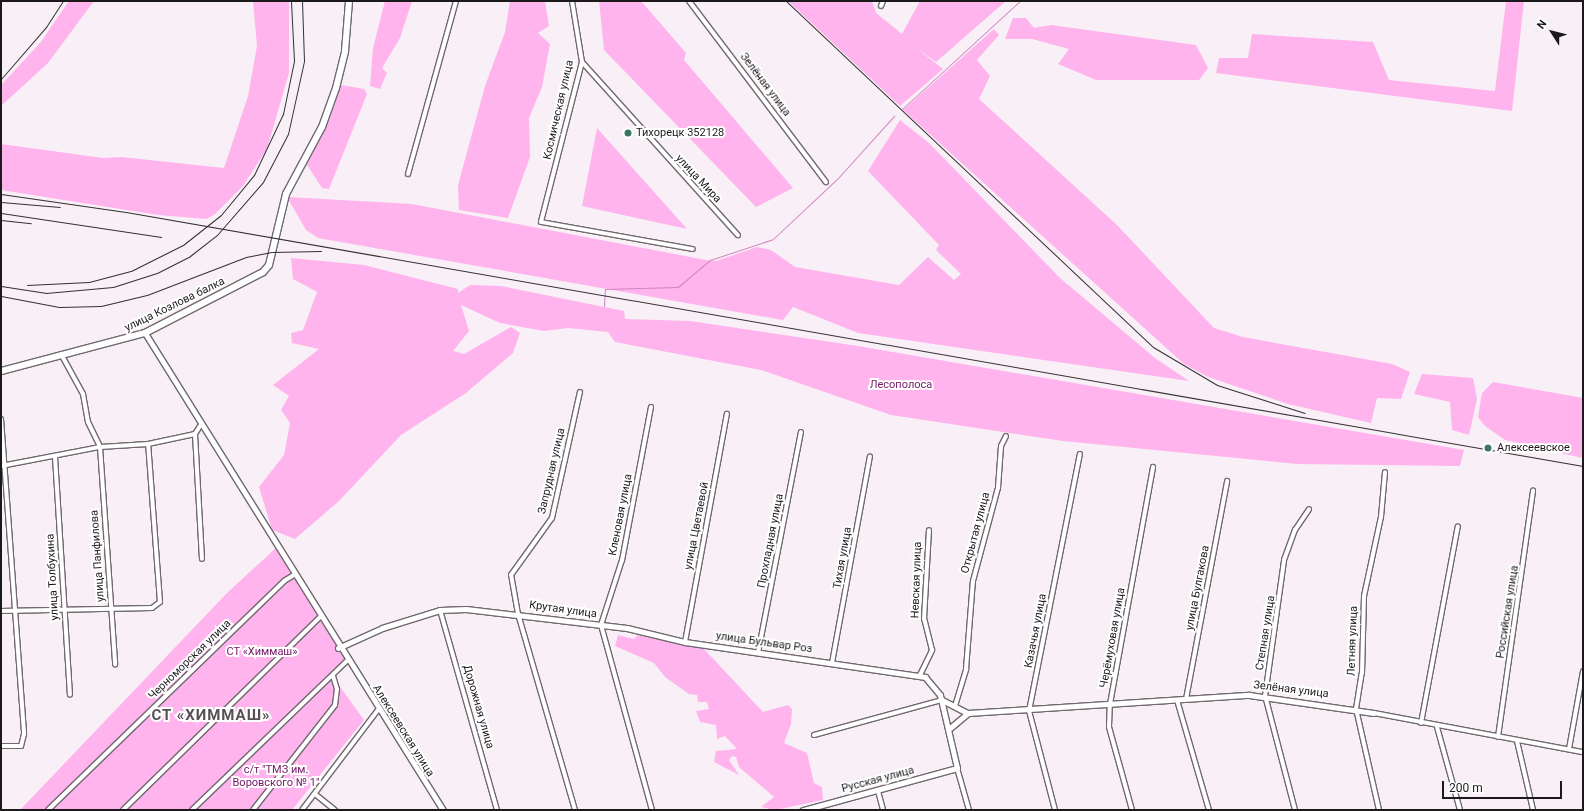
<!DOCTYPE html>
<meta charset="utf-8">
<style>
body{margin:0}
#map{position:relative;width:1584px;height:811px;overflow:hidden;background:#f8f0f6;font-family:Roboto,sans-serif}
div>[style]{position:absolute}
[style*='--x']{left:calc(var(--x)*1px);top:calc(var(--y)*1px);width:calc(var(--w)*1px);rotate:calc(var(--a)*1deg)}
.green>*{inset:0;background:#ffb4ee}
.stream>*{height:1px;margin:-0.5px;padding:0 0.5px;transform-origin:0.5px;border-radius:0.5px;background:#d184c1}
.roads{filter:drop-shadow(1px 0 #70696e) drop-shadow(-1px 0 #70696e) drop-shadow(0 1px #70696e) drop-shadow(0 -1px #70696e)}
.minor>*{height:4px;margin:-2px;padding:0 2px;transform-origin:2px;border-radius:2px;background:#fff}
.tertiary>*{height:5px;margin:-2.5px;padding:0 2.5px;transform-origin:2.5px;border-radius:2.5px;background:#fff}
.secondary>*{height:6px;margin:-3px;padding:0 3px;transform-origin:3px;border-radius:3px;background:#fff}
.rail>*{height:1px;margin:-0.5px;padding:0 0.5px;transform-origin:0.5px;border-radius:0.5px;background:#343033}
.dots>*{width:11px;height:11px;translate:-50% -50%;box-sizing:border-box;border:2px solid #fff;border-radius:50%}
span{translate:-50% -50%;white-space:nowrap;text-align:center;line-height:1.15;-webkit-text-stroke:4px #fff;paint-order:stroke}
.street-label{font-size:11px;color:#1c191b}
.poi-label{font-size:11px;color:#1c191b}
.left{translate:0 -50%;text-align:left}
.park-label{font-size:11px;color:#721665}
.district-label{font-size:15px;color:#575155;font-weight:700;letter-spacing:1px}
.frame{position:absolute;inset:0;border:2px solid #1c191b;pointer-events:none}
.north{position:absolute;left:1532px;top:12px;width:40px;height:40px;-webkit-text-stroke:3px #fff;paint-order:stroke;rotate:306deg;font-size:11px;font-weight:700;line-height:16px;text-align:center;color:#1c191b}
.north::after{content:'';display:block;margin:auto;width:14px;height:18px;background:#1c191b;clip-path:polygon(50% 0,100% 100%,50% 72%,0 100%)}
.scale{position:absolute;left:1442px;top:781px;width:120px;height:18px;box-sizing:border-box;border:2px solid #1c191b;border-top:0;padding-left:5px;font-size:12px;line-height:14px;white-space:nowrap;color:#1c191b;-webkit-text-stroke:3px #fff;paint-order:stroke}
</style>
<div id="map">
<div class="green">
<i style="clip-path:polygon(69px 1px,94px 1px,48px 63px,1px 106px,1px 85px,40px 43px)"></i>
<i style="clip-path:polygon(253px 1px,289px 1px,289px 73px,267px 149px,243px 186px,215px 214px,207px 219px,158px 215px,1px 190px,1px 144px,103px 158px,121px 157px,224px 168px,248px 96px,257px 46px)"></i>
<i style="clip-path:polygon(385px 1px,412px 1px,400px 38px,382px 68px,387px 73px,380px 89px,370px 86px,373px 48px)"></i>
<i style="clip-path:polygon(510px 1px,545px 1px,549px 26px,538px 33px,550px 44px,542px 87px,529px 118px,530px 157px,508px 218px,459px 210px,458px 185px,485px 86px,505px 32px)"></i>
<i style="clip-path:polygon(599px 1px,641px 1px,686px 53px,684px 60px,793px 188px,756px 207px,604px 50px)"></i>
<i style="clip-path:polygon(788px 1px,872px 1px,876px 13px,902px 34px,920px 1px,1006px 1px,936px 62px,914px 46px,943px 69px,900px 106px)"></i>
<i style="clip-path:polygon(1506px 1px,1524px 1px,1512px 111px,1216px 73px,1219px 58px,1248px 58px,1252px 34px,1373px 42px,1389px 80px,1495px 91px)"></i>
<i style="clip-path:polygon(1013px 18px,1026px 18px,1034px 28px,1051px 25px,1196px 45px,1208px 68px,1199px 80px,1096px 80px,1058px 64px,1069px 49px,1032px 39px,1005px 39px)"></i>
<i style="clip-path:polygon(994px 29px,999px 35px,977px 60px,990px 76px,979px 99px,1117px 225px,1214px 328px,1243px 337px,1392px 364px,1410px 372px,1401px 399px,1377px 398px,1371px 423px,1288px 404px,1208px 377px,1184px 364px,903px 110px)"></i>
<i style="clip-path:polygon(341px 85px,364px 89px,367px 94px,329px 189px,322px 188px,307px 165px)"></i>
<i style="clip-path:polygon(900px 120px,929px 143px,1060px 278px,1155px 358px,1189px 381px,858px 333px,793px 307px,783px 320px,318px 238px,306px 230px,287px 197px,412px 204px,706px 260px,716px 261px,757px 247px,771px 250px,795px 267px,899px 285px,928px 257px,954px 280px,961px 274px,936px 250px,939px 245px,868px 171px)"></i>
<i style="clip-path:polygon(597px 128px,687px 229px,582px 206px)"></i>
<i style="clip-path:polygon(291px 258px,364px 265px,458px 289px,458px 293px,470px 285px,501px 286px,624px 311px,625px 319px,690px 321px,858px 346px,1464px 450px,1460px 466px,1297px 464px,1063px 441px,891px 415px,761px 370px,615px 342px,608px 332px,568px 328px,544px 331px,500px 323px,461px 305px,469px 331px,453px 351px,464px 354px,511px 327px,520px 333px,513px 353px,466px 393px,401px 435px,339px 501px,295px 539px,272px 530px,259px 487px,284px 455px,290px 423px,281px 410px,289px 396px,273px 385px,319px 349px,292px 343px,291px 333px,303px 330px,317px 292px,293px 279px)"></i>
<i style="clip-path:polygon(1422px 374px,1473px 378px,1477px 399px,1469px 435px,1452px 430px,1450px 402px,1414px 394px)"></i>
<i style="clip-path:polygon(1493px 382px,1583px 398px,1583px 458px,1505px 440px,1485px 426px,1478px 417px,1482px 393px)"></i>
<i style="clip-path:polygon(277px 547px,347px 661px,333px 677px,364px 720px,292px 810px,20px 810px,227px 593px)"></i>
<i style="clip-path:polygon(618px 635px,634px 639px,638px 635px,704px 649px,763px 712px,788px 705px,792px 709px,791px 724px,784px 743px,807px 753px,814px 783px,822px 787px,823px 800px,775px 810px,761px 807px,774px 797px,739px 767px,736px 757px,732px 756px,729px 760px,739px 775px,714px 762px,716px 751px,737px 749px,725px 736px,717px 739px,716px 725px,700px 722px,696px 711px,709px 709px,707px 702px,698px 702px,697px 695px,689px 694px,665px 677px,654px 663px,615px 646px)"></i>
</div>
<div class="stream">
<i style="--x:902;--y:109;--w:160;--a:-42.5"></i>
<i style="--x:604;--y:306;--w:17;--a:-87"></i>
<i style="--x:605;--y:289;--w:73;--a:-1.6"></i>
<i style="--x:678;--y:287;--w:42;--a:-40.2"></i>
<i style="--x:710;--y:260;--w:66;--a:-18.4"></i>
<i style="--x:773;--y:239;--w:89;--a:-43.2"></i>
<i style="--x:838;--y:178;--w:84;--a:-47.9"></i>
</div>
<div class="roads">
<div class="minor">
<i style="--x:572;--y:1;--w:62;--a:80.7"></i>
<i style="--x:582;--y:62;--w:165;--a:104.4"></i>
<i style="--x:541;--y:222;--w:154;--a:10.1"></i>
<i style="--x:689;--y:1;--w:227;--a:52.9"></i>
<i style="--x:881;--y:6;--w:5;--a:-68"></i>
<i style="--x:582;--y:62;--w:233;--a:48"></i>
<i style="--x:408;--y:174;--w:180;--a:-74.5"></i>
<i style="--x:61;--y:354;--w:46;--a:61.2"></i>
<i style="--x:83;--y:394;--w:28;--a:80"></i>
<i style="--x:88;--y:422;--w:28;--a:64"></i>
<i style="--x:100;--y:447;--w:218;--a:86"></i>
<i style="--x:651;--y:407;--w:156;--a:100.7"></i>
<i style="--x:622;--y:560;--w:68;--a:107.9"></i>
<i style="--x:601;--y:625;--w:192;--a:74.6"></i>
<i style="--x:1;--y:419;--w:316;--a:85.8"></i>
<i style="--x:24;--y:734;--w:12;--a:104"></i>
<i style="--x:21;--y:746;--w:20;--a:180"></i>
<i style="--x:200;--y:426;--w:9;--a:122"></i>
<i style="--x:195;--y:434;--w:125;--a:86.8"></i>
<i style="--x:55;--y:457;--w:238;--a:86.4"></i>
<i style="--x:1;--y:466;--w:101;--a:-10.9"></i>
<i style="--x:100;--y:447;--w:48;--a:-3.6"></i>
<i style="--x:148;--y:444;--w:48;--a:-12"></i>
<i style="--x:440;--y:610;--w:208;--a:74.1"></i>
<i style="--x:1;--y:611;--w:151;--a:-1.1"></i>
<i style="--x:152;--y:608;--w:10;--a:-37"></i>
<i style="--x:160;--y:602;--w:158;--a:-94.3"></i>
<i style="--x:685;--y:642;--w:232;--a:-79.6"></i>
<i style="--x:758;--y:653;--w:225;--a:-79"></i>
<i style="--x:832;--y:663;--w:210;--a:-79.6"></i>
<i style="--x:920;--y:675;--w:28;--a:-64"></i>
<i style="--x:932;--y:650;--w:32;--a:-104"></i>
<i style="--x:924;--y:619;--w:89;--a:-86.8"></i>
<i style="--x:1186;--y:699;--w:222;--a:-79.3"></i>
<i style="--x:1177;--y:700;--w:115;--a:73.8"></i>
<i style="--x:955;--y:706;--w:39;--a:-73"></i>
<i style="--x:966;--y:669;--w:88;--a:-85.5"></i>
<i style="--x:973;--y:581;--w:96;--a:-75"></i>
<i style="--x:998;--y:488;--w:42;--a:-85.9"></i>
<i style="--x:1001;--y:446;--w:11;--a:-63"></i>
<i style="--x:1374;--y:713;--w:213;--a:10.6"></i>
<i style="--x:1421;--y:723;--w:200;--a:-79.4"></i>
<i style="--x:1437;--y:727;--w:86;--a:74.5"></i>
<i style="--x:814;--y:735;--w:133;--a:-15.3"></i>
<i style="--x:1498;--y:737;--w:249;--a:-81.9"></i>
<i style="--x:1517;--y:741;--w:71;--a:76.9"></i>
<i style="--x:1569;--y:749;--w:79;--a:-79.8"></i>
<i style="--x:957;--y:768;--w:44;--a:74.1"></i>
<i style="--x:878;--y:791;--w:20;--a:75"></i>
<i style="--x:315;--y:794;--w:26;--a:39"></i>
<i style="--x:48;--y:810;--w:329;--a:-44.1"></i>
<i style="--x:284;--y:581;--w:12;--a:-31"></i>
<i style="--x:123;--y:810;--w:276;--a:-44.4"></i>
<i style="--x:192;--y:810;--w:215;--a:-43.9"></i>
<i style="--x:253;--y:810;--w:133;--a:-52"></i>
<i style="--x:335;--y:705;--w:16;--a:-83"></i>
<i style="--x:337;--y:689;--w:14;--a:-107"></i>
<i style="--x:302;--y:810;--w:126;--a:-52.8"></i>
<i style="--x:575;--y:810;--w:204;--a:-106.2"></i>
<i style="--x:518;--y:614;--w:40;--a:-100"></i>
<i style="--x:511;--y:575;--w:70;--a:-54.3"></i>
<i style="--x:552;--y:518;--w:129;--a:-77.5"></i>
<i style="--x:1055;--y:810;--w:102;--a:-104.7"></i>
<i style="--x:1029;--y:711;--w:262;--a:-78.8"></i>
<i style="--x:1132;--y:810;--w:86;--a:-105.5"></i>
<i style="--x:1109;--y:727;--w:23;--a:-88"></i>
<i style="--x:1110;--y:704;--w:241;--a:-79.7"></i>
<i style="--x:1295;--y:810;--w:118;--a:-104.7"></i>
<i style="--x:1265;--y:696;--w:137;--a:-82"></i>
<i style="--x:1284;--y:560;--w:32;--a:-70"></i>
<i style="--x:1295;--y:530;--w:25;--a:-56"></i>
<i style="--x:1379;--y:810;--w:104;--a:-102.8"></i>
<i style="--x:1356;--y:709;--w:36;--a:-81"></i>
<i style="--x:1362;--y:673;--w:77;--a:-88.5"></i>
<i style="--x:1364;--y:596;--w:81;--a:-77.9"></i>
<i style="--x:1381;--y:517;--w:45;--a:-84.9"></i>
</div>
<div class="tertiary">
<i style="--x:145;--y:333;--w:562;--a:58.01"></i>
<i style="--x:338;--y:648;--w:48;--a:-24.4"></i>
<i style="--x:382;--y:628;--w:61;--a:-17.2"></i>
<i style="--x:440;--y:610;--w:26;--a:-2"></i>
<i style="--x:466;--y:609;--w:162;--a:6.7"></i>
<i style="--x:627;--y:628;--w:60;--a:13.6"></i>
<i style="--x:685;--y:642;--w:243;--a:8.3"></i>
<i style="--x:925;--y:677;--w:23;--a:50"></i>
<i style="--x:940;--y:695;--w:75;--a:76.9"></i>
<i style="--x:957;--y:768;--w:160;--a:164.7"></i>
<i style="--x:942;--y:700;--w:29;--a:27"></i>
<i style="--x:950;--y:728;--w:23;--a:-40"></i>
<i style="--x:968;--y:713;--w:282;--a:-3.7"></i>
<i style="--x:1249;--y:695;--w:126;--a:8.2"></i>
</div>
<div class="secondary">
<i style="--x:1;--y:371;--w:149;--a:-14.8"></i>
<i style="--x:145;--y:333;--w:133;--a:-27.3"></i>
<i style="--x:263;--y:272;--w:9;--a:-49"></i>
<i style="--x:269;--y:265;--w:73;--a:-76.5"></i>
<i style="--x:286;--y:194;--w:76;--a:-61.8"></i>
<i style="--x:322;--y:127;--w:41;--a:-70.3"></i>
<i style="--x:336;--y:88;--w:38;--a:-76"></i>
<i style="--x:345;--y:51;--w:50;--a:-85.4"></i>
</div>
</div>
<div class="rail">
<i style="--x:786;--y:1;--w:504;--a:43.31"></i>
<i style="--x:1153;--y:347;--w:74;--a:30.7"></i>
<i style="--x:1217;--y:385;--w:92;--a:17.7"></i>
<i style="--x:1;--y:79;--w:69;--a:-49.1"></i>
<i style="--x:46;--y:27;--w:31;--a:-57"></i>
<i style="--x:1;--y:194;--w:126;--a:8.2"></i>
<i style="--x:126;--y:212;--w:1479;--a:9.89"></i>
<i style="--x:1;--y:202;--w:59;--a:4.8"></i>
<i style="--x:1;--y:213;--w:162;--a:8.5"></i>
<i style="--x:1;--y:220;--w:30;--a:6"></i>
<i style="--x:27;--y:285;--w:62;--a:-2.8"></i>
<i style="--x:89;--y:282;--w:43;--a:-14.7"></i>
<i style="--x:131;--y:271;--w:58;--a:-26.6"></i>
<i style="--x:183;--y:245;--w:48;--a:-38.3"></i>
<i style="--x:221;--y:215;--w:52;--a:-50.5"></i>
<i style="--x:254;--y:175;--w:68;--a:-64.6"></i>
<i style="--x:283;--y:114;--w:54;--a:-78.3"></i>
<i style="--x:294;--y:61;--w:60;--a:-92.9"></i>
<i style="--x:1;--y:286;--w:46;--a:8.8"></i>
<i style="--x:46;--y:293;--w:67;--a:-5.1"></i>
<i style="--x:113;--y:287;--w:46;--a:-17.7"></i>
<i style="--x:157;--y:273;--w:37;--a:-27"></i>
<i style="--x:190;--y:256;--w:34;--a:-38"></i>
<i style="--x:217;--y:235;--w:70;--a:-49"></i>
<i style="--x:263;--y:182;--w:54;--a:-62.5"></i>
<i style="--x:288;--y:134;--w:75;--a:-77.6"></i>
<i style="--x:304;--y:61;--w:60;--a:-91.9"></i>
<i style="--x:1;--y:296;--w:59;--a:10.7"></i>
<i style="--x:59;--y:307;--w:42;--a:-1.4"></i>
<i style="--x:101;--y:306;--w:47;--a:-13.4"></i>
<i style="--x:147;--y:295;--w:106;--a:-21"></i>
<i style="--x:246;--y:257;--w:26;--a:-11"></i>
<i style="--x:272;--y:252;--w:49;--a:-1.2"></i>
</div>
<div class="dots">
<i style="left:628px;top:133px;background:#397764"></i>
<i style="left:1488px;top:448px;background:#397764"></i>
</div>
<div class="street-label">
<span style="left:765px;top:85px;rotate:53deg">Зелёная улица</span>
<span style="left:559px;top:110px;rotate:-77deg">Космическая улица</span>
<span style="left:698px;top:179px;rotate:47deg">улица Мира</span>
<span style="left:175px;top:305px;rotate:-26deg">улица Козлова балка</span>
<span style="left:552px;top:471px;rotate:-77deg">Запрудная улица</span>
<span style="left:621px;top:515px;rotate:-79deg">Кленовая улица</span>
<span style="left:697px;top:526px;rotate:-79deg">улица Цветаевой</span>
<span style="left:976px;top:533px;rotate:-75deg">Открытая улица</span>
<span style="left:771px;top:541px;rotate:-79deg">Прохладная улица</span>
<span style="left:98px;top:556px;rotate:-94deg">улица Панфилова</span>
<span style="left:843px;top:558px;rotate:-80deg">Тихая улица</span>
<span style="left:53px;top:577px;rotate:-93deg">улица Толбухина</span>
<span style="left:917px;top:580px;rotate:-88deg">Невская улица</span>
<span style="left:1198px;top:588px;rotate:-79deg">улица Булгакова</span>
<span style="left:563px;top:610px;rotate:8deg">Крутая улица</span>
<span style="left:1508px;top:612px;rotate:-81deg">Российская улица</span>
<span style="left:1036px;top:631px;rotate:-79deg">Казачья улица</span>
<span style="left:1266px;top:633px;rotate:-81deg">Степная улица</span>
<span style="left:1113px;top:638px;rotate:-80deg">Черёмуховая улица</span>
<span style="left:1353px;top:641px;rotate:-88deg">Летняя улица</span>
<span style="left:764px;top:643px;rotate:8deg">улица Бульвар Роз</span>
<span style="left:190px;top:660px;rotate:-44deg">Черноморская улица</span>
<span style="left:1291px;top:690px;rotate:7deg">Зелёная улица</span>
<span style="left:478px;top:707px;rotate:74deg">Дорожная улица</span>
<span style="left:403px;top:731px;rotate:58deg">Алексеевская улица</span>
<span style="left:878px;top:780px;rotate:-15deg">Русская улица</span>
</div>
<div class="poi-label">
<span class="left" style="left:636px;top:133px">Тихорецк 352128</span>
<span class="left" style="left:1497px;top:448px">Алексеевское</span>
</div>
<div class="park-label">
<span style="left:901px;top:385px">Лесополоса</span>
<span style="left:262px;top:652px">СТ «Химмаш»</span>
<span style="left:276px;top:777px">с/т "ТМЗ им.<br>Воровского № 1"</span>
</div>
<div class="district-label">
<span style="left:211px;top:716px">СТ «ХИММАШ»</span>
</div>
<div class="frame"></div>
<div class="north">N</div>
<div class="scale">200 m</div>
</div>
